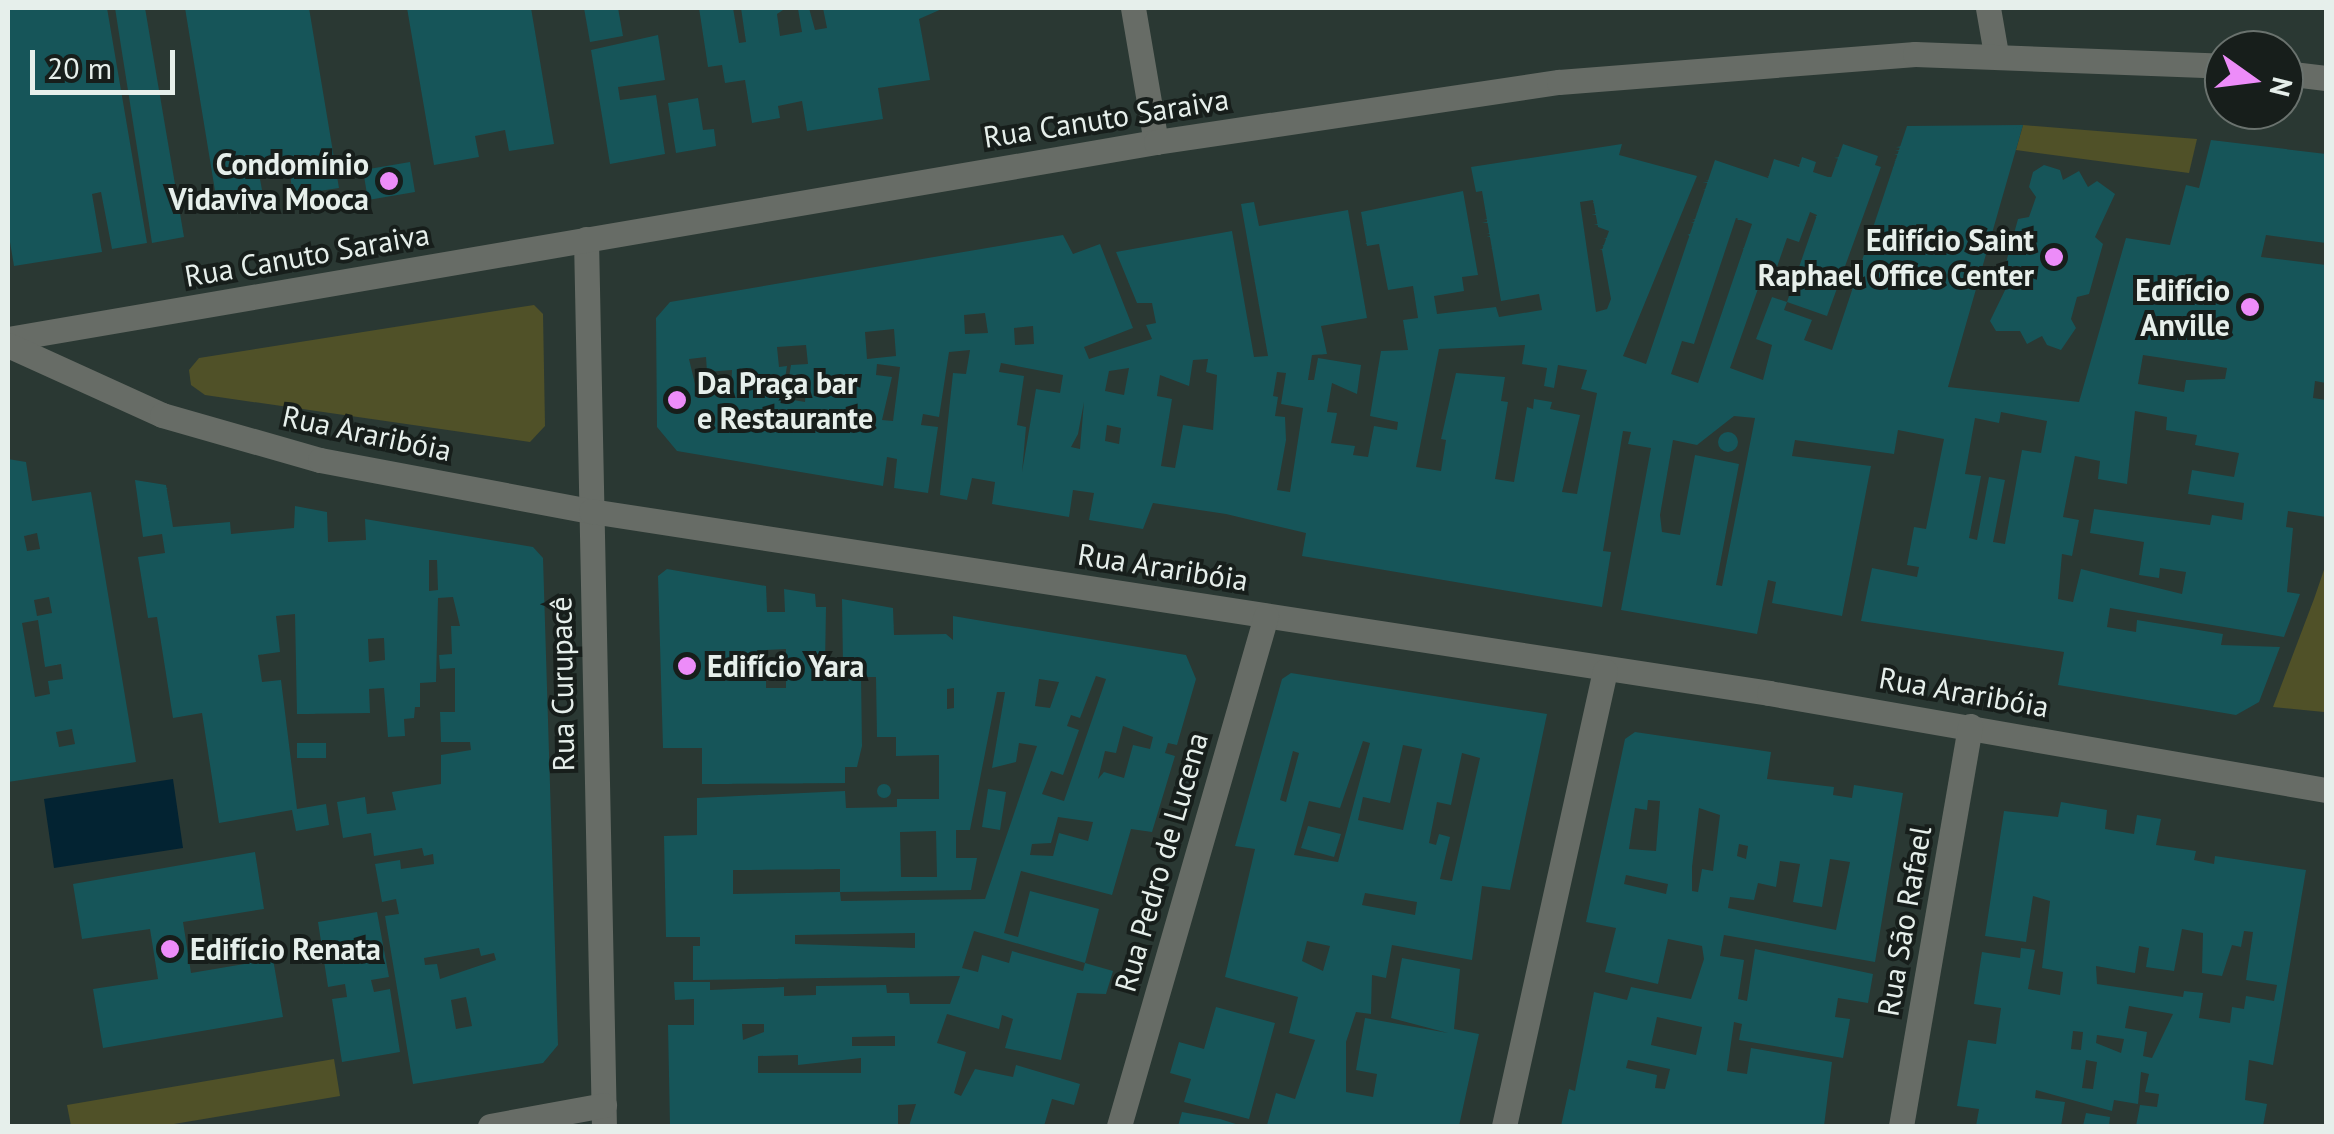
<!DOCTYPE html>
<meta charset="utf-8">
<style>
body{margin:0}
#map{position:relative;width:2334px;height:1134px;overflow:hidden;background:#2a3833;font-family:"PT Sans",sans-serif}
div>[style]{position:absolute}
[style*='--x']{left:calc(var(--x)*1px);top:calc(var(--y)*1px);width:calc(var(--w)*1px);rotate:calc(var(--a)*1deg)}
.green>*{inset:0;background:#505128}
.water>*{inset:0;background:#032332}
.building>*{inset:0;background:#165559}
.round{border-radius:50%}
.minor>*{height:25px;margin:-12.5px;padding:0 12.5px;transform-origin:12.5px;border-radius:12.5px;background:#676c66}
.dots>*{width:28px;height:28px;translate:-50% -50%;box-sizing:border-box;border:5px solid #171e1b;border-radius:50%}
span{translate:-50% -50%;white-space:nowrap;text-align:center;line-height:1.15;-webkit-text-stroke:8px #171e1b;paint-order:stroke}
.street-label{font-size:30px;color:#e6efeb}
.poi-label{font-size:30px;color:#e6efeb;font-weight:700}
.right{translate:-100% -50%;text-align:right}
.left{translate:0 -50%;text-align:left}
.frame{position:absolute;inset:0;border:10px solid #e6efeb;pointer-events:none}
.north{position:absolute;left:2204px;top:30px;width:100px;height:100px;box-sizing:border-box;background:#171e1b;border:2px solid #6a726e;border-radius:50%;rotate:104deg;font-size:28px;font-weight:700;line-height:40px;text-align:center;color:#e6efeb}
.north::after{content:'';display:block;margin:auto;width:35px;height:45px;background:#ed8cf9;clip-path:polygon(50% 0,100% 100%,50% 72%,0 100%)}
.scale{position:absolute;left:30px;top:50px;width:145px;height:45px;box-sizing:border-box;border:5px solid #e6efeb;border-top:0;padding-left:12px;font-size:30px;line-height:35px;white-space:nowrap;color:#e6efeb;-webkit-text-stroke:8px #171e1b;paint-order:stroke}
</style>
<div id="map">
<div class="green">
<i style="clip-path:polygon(2023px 125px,2197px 139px,2189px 173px,2016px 150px)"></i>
<i style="clip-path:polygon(534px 305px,543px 314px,545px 426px,530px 442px,205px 395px,191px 385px,189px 370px,199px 358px)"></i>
<i style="clip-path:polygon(2326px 564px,2324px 712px,2273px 707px,2314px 599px)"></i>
<i style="clip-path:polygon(334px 1059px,340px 1096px,162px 1126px,71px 1126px,67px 1105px)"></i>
</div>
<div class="water">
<i style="clip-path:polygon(173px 779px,183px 848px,54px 868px,44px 799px)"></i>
</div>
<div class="building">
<i style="clip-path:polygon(8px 8px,107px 8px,147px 243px,112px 249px,101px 192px,92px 194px,102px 252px,14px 266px,8px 230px)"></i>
<i style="clip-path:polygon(115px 8px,145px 8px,184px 237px,152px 243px)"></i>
<i style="clip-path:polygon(185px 8px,309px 8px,339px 188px,293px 195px,290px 175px,260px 179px,264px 201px,218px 209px)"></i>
<i style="clip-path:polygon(407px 8px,531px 8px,554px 144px,509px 151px,505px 130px,475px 136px,479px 157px,434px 165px)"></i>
<i style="clip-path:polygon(584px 8px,618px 8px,623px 36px,590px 42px)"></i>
<i style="clip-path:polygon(699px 8px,733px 8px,739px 43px,746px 42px,741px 8px,786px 8px,777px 14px,780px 36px,802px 32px,798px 9px,809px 8px,815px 30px,827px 28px,823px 8px,944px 8px,919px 19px,930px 80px,878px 88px,883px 119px,807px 131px,802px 101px,778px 106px,780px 118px,752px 123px,745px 80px,725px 83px,722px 65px,708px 67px)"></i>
<i style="clip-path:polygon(658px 35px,665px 80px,618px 87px,620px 100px,656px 95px,665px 154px,610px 164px,591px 50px)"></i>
<i style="clip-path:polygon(698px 98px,703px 130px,714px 129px,716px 146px,676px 153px,668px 103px)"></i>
<i style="clip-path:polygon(evenodd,2023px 125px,1948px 387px,2079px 402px,2126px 238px,2170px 245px,2186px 185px,2199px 188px,2211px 140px,2326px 154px,2326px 243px,2266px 235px,2261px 257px,2326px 265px,2326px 383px,2315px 381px,2313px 398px,2326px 400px,2326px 517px,2288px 511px,2286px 527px,2293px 528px,2287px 592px,2300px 594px,2284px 637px,2110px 608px,2107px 627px,2136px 632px,2137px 620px,2223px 634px,2221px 645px,2280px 647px,2259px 702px,2236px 715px,2058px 685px,2064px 652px,1861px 621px,1872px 568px,1917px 577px,1919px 567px,1907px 565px,1914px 527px,1926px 529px,1944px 439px,1898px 430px,1894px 454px,1795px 440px,1792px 456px,1871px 466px,1842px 616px,1772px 603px,1776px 582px,1768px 580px,1757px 634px,1621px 610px,1651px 448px,1628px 444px,1631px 432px,1623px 431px,1603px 551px,1611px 552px,1602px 607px,1302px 556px,1306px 533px,1226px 514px,1153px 503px,1143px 529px,1089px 520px,1094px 493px,1073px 490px,1069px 517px,992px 504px,995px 482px,972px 478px,967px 500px,940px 495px,953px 373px,966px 374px,970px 350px,949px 352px,939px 417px,923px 414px,921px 425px,938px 427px,928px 493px,894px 488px,897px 459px,887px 457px,883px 486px,677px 451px,657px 427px,656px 318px,670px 302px,1063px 235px,1073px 254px,1100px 244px,1133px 328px,1084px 347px,1089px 359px,1152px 339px,1146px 325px,1156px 323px,1152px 303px,1137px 303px,1116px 252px,1232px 231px,1254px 357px,1268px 356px,1241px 204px,1254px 202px,1259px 226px,1348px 210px,1367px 318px,1321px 326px,1327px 354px,1312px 355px,1308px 380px,1314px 380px,1318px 358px,1361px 365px,1357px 394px,1332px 383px,1327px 412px,1337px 413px,1331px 443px,1355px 446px,1353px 455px,1368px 457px,1374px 426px,1397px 430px,1398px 422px,1370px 416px,1381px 351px,1408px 350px,1403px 320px,1418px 318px,1413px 286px,1388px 290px,1379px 244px,1367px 246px,1361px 212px,1463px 191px,1478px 275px,1462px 277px,1464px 291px,1434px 296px,1437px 314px,1496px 307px,1499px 317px,1542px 310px,1539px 294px,1501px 301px,1482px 191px,1476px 192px,1471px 167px,1622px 144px,1619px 155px,1697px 176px,1623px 356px,1646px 364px,1715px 160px,1768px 178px,1774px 159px,1799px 167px,1802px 157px,1816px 162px,1813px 172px,1831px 178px,1843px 144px,1878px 156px,1875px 165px,1881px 167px,1827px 316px,1787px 302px,1817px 215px,1810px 212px,1799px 242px,1787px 238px,1769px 290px,1759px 286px,1730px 368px,1763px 380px,1772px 345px,1756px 339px,1772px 297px,1787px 302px,1784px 310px,1812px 320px,1804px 340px,1832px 350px,1907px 126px,2023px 125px,1593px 200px,1598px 227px,1609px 231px,1602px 250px,1611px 299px,1607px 309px,1596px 312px,1580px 202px,1593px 200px,2023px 125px,1736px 218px,1752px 224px,1698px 383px,1671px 374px,1682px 341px,1694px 344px,1736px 218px,2023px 125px,985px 313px,988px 333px,965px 334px,964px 315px,985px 313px,2023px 125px,1033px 326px,1034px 344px,1015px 345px,1014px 328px,1033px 326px,2023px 125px,894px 329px,896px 356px,867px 359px,865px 332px,894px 329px,2023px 125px,806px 345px,808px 364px,791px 365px,788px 383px,806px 388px,805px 402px,782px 398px,787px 366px,779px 367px,777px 347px,806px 345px,2023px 125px,1525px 345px,1522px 364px,1547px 368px,1544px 386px,1554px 388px,1558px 365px,1587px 370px,1581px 389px,1597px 393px,1577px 494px,1562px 492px,1580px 415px,1550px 409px,1552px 402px,1534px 399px,1533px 409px,1527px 407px,1514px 482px,1495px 479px,1508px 402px,1501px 401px,1505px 377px,1456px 373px,1441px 439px,1446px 440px,1441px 471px,1416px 467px,1439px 349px,1525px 345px,2023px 125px,2143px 355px,2227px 368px,2225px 379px,2186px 380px,2184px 392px,2138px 384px,2143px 355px,2023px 125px,706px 357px,707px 372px,732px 370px,731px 391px,695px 384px,689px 359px,706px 357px,2023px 125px,1208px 359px,1206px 372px,1217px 375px,1213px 430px,1183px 425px,1175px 468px,1161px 466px,1172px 399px,1157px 396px,1160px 375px,1189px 386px,1193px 360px,1208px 359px,2023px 125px,1001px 363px,1063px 375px,1060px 393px,1036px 389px,1022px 472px,1026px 427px,1017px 425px,1024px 376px,999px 372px,1001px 363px,2023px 125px,877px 364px,900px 367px,893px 421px,882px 420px,892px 377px,876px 375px,877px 364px,2023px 125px,1129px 368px,1124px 395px,1105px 391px,1109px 371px,1129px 368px,2023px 125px,1277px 372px,1286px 373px,1281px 404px,1303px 408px,1290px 492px,1277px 490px,1286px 440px,1285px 417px,1275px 416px,1278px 397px,1273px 396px,1277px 372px,2023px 125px,1084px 402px,1080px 449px,1071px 447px,1078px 434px,1084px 402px,2023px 125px,2135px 411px,2167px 417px,2166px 430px,2197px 435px,2195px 445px,2239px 453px,2234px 477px,2192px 470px,2188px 494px,2244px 503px,2242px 520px,2212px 515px,2210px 525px,2094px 509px,2090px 533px,2144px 542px,2139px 575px,2159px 578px,2160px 568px,2186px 572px,2182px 594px,2081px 569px,2073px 602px,2058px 599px,2062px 554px,2072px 556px,2079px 520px,2063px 517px,2075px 456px,2100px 461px,2098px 479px,2127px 484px,2135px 411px,2023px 125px,2001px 412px,2047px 421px,2041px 453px,2022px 450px,2005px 544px,1993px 542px,2005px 480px,1989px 477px,1977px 540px,1969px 538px,1981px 476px,1965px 474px,1975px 418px,1999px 423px,2001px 412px,2023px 125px,1734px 416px,1755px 418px,1722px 586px,1716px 585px,1739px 464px,1695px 455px,1680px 535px,1662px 532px,1660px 515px,1673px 440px,1697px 445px,1734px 416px,2023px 125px,1107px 425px,1121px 428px,1119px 444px,1105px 441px,1107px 425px)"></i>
<i style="clip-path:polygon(410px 162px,415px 192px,368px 200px,363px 170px)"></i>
<i style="clip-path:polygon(2044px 165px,2060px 170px,2063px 180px,2079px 171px,2088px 187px,2097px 181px,2115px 194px,2095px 237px,2103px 244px,2089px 294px,2077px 297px,2071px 319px,2076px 328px,2061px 350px,2047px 345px,2042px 336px,2027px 344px,2020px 331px,1996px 331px,1990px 321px,2011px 278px,2004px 270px,2018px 219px,2029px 217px,2036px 197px,2029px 187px,2033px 172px)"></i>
<i class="round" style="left:1718px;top:432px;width:20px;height:20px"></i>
<i style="clip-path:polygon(evenodd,8px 459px,26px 462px,32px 501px,91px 492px,136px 762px,8px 782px,8px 459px,37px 533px,40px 549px,27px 551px,24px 536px,37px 533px,8px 459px,49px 597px,52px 613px,37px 616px,34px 600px,49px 597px,8px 459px,38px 620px,45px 667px,61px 664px,63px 679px,48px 681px,50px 694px,35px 697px,22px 623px,38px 620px,8px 459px,72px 729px,75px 744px,59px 747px,56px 732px,72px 729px)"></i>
<i style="clip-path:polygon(evenodd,135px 480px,166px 485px,173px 527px,230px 522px,231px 534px,294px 528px,295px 506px,327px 512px,328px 542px,366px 540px,365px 519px,533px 547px,543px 558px,558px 1045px,543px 1063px,413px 1084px,385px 916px,399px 914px,396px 899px,382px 902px,375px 864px,400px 860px,401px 869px,434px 864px,433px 854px,424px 856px,422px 848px,374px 856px,371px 833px,343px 838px,337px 802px,365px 797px,367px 814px,396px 810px,392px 792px,441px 784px,441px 755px,471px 750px,470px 742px,441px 742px,440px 712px,455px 712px,455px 668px,440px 669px,439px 655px,452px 654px,451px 626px,460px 626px,453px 597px,438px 598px,436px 682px,420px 683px,420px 707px,415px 707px,414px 718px,404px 719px,405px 736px,388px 737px,384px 688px,369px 689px,370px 713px,297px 714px,295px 614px,276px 616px,280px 652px,258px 655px,262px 682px,281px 680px,297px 809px,326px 804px,329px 825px,296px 831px,292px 810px,219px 823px,202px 713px,173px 718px,157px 617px,148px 618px,138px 557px,165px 553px,162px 534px,143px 537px,135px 480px,429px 560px,437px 560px,438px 590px,429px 591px,429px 560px,135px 480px,384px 638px,385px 660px,369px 662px,368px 639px,384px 638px,135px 480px,479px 948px,481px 956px,494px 953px,496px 960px,440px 979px,437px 964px,425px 965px,424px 958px,479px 948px,135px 480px,466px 997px,472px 1026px,456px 1029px,451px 1000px,466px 997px)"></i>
<i style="clip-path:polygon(evenodd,667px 569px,766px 586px,767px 612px,785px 612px,784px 589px,815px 594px,816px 607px,826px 607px,825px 665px,843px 665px,842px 599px,893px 608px,894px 635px,946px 634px,953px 640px,953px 616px,1186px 655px,1196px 679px,1177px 745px,1168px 743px,1165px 753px,1175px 756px,1152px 832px,1131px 829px,1112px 895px,1021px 871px,1004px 933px,1018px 937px,1030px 891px,1099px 909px,1085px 963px,1113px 971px,1106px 994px,1077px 993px,1061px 1060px,1005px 1048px,1013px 1019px,1002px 1015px,999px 1029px,947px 1014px,937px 1043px,966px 1052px,954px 1093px,961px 1096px,975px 1069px,1013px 1077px,1016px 1065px,1080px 1084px,1074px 1105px,1052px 1099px,1044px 1126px,909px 1126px,916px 1104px,898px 1105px,898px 1126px,670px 1126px,668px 1025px,694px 1025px,694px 999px,675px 1000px,674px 982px,710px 982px,710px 990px,784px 987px,784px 996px,816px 995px,816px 986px,886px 985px,887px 993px,909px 993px,910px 1004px,950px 1004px,960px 976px,693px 980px,693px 946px,700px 946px,700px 937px,666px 937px,664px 836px,697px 835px,697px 798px,845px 791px,846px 808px,897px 807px,897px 799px,939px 799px,939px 755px,896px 756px,896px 737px,877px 737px,876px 677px,861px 677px,862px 746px,857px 767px,845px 767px,845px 783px,702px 784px,702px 748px,663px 748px,658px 576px,667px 569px,786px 649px,786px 688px,766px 688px,766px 650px,786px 649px,667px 569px,1096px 676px,1106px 679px,1064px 801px,1042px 794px,1051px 771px,1063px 775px,1079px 730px,1067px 726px,1071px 715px,1080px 718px,1096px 676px,667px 569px,1039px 679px,1059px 682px,1050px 708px,1035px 706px,1039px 679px,667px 569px,954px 688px,954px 708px,947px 709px,947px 689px,954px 688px,667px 569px,997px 692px,1005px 692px,992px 768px,1016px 762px,1019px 743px,1037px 746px,985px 899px,841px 901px,840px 892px,971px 890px,977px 858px,956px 858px,956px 830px,970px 830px,997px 692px,667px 569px,1123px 726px,1153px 737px,1150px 749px,1133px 745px,1124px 778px,1104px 772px,1098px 779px,1105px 751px,1116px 753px,1123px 726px,667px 569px,1058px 817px,1093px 822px,1088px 841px,1059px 833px,1053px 856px,1030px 855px,1032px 844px,1051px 843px,1058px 817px,667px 569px,936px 831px,937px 877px,901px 877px,900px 832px,936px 831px,667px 569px,840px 869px,840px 892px,733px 894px,733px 870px,840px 869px,667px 569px,974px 931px,1085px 963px,1083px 971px,1012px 951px,1009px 963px,982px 955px,978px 972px,962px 968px,974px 931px,667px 569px,915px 933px,915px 948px,795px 944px,795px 935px,915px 933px,667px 569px,742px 1024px,764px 1024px,764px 1032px,743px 1040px,742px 1024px,667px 569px,895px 1036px,895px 1046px,852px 1046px,852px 1037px,895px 1036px,667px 569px,798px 1055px,798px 1065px,861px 1058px,861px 1073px,758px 1073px,758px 1056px,798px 1055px)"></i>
<i style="clip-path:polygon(evenodd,1291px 673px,1547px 714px,1510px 890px,1482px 886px,1472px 960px,1392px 945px,1386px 978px,1372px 975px,1371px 1014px,1356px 1012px,1346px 1042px,1346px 1092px,1373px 1097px,1377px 1074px,1356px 1070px,1365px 1018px,1448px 1033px,1391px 1018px,1402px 958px,1460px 969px,1454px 1029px,1479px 1034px,1459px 1126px,1267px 1125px,1276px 1093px,1295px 1099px,1315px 1040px,1289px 1033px,1298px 997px,1225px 977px,1255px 849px,1235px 846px,1282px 679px,1291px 673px,1363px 741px,1370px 743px,1338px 862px,1294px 855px,1309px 801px,1340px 808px,1363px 741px,1291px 673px,1403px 745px,1422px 749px,1403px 830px,1358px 820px,1363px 797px,1390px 803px,1403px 745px,1291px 673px,1293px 751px,1299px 753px,1286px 802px,1280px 800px,1293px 751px,1291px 673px,1462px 753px,1480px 758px,1452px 881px,1440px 879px,1450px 837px,1439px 834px,1436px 845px,1429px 843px,1437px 802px,1451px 805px,1462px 753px,1291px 673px,1365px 893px,1417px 902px,1415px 915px,1362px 905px,1365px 893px,1291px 673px,1307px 941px,1330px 946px,1323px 971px,1302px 961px,1307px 941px)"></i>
<i style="clip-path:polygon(evenodd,1635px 732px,1771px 752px,1767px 779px,1834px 787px,1833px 795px,1852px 798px,1854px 785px,1903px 793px,1875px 962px,1724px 935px,1720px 956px,1744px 960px,1738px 999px,1747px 1001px,1755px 949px,1873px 974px,1868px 1003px,1838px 998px,1835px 1017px,1850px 1019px,1843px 1058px,1739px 1040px,1742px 1024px,1734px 1022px,1727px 1071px,1747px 1074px,1751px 1048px,1832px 1062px,1824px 1126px,1561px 1126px,1569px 1089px,1575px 1091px,1594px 992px,1627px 1000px,1631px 987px,1691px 999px,1704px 959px,1702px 946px,1668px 939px,1658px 984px,1605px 972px,1616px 928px,1586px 922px,1625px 739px,1635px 732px,1648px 800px,1660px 801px,1656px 851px,1629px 849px,1635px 808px,1647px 810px,1648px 800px,1635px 732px,1699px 808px,1720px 815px,1713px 871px,1702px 869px,1698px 892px,1692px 891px,1692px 867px,1699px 808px,1635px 732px,1739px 844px,1748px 846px,1746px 859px,1737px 856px,1739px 844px,1635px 732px,1830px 859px,1850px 862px,1836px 930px,1728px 908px,1730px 897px,1754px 900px,1758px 883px,1776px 887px,1780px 861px,1800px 864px,1793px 902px,1822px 907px,1830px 859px,1635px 732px,1626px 875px,1668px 884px,1666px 894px,1624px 884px,1626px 875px,1635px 732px,1657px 1017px,1702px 1027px,1696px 1055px,1651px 1045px,1657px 1017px,1635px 732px,1628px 1060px,1670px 1069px,1665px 1089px,1655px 1088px,1657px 1075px,1626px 1068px,1628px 1060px)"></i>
<i style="clip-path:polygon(297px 743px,326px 743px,326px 758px,297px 758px)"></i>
<i class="round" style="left:877px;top:784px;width:14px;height:14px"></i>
<i style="clip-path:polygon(988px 789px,1006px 792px,1000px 830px,982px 827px)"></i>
<i style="clip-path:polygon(evenodd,2061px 802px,2107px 810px,2105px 829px,2134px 834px,2137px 815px,2161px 819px,2156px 845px,2196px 851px,2194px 860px,2214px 864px,2215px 856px,2306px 870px,2273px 1065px,2249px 1060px,2245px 1100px,2267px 1104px,2263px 1126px,2136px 1126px,2140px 1105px,2157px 1107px,2159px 1094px,2145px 1092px,2149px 1074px,2141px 1072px,2138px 1104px,2114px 1100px,2112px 1111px,2036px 1090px,2035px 1098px,2065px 1102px,2061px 1126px,1976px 1126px,1979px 1109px,1957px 1106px,1968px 1040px,1996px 1044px,2001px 1008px,1974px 1004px,1982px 952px,2020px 958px,2021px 948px,2035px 950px,2028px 989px,2060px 995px,2063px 972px,2042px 968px,2050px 901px,2033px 896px,2026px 942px,1985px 936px,2004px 811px,2058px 817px,2061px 802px,2182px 929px,2203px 933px,2202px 973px,2222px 976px,2232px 945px,2241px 947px,2244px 931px,2253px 932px,2246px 980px,2277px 985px,2274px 1001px,2246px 996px,2244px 1009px,2232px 1007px,2230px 1023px,2199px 1018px,2203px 993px,2184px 991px,2183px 997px,2097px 984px,2096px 966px,2135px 973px,2139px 946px,2149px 948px,2146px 967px,2174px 971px,2182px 929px,2061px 802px,2129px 1006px,2173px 1014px,2152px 1058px,2143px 1056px,2147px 1032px,2125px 1028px,2129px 1006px,2061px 802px,2073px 1031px,2083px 1032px,2081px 1050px,2071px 1049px,2073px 1031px,2061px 802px,2097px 1035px,2124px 1039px,2121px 1053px,2096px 1043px,2097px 1035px,2061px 802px,2086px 1060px,2097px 1062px,2093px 1089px,2082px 1088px,2086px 1060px)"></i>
<i style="clip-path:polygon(1308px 826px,1341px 834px,1334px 857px,1301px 848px)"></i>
<i style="clip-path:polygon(255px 852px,264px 909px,183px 922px,191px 973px,273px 959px,283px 1017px,103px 1048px,93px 989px,158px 979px,150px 929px,82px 939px,73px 884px)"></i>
<i style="clip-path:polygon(377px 912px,389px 977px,371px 980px,374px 992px,390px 989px,400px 1052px,342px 1062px,332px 999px,347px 997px,345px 984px,328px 987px,318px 922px)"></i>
<i style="clip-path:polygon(1216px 1007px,1275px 1023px,1249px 1119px,1184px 1102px,1191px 1079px,1170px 1073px,1179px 1042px,1204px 1049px)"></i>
<i style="clip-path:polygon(1182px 1112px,1220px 1119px,1242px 1126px,1178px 1126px)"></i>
<i style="clip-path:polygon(2086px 1113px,2110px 1117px,2109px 1126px,2083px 1126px)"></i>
</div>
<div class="minor">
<i style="--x:1133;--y:8;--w:136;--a:80.3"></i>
<i style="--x:1988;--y:8;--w:47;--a:80.1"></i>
<i style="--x:2284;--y:73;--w:42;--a:6.8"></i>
<i style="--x:586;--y:239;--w:887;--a:88.84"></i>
<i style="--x:8;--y:339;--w:1165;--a:-9.74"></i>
<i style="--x:1156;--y:142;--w:407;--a:-8.5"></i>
<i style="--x:1559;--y:82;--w:357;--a:-4.5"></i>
<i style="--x:1915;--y:54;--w:309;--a:2.2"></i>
<i style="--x:8;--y:345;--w:169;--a:24.4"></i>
<i style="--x:162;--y:415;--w:164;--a:15.9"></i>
<i style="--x:320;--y:460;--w:276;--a:10.7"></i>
<i style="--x:591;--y:511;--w:1192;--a:8.78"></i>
<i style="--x:1769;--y:693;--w:565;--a:9.88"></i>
<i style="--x:490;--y:1126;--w:116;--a:-10.4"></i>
<i style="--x:1119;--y:1126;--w:531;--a:-73.92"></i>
<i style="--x:1504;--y:1126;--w:466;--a:-77.5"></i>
<i style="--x:1901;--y:1126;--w:406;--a:-80.2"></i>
</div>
<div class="dots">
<i style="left:389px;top:181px;background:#ed8cf9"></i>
<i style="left:2054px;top:257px;background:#ed8cf9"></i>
<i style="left:2250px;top:307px;background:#ed8cf9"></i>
<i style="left:677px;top:400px;background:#ed8cf9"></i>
<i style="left:687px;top:666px;background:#ed8cf9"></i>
<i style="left:170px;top:949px;background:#ed8cf9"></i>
</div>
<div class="street-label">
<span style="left:1106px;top:118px;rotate:-9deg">Rua Canuto Saraiva</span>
<span style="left:307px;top:255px;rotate:-10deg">Rua Canuto Saraiva</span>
<span style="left:367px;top:433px;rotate:12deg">Rua Araribóia</span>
<span style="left:1163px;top:567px;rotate:9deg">Rua Araribóia</span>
<span style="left:562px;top:684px;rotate:-91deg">Rua Curupacê</span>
<span style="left:1964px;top:692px;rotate:10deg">Rua Araribóia</span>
<span style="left:1161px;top:862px;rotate:-74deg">Rua Pedro de Lucena</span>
<span style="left:1904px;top:921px;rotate:-80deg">Rua São Rafael</span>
</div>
<div class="poi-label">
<span class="right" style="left:369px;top:181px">Condomínio<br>Vidaviva Mooca</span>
<span class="right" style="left:2034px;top:257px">Edifício Saint<br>Raphael Office Center</span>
<span class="right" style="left:2230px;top:307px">Edifício<br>Anville</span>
<span class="left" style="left:697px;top:400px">Da Praça bar<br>e Restaurante</span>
<span class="left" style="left:707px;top:666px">Edifício Yara</span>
<span class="left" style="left:190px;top:949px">Edifício Renata</span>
</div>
<div class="frame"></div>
<div class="north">N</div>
<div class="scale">20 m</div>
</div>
